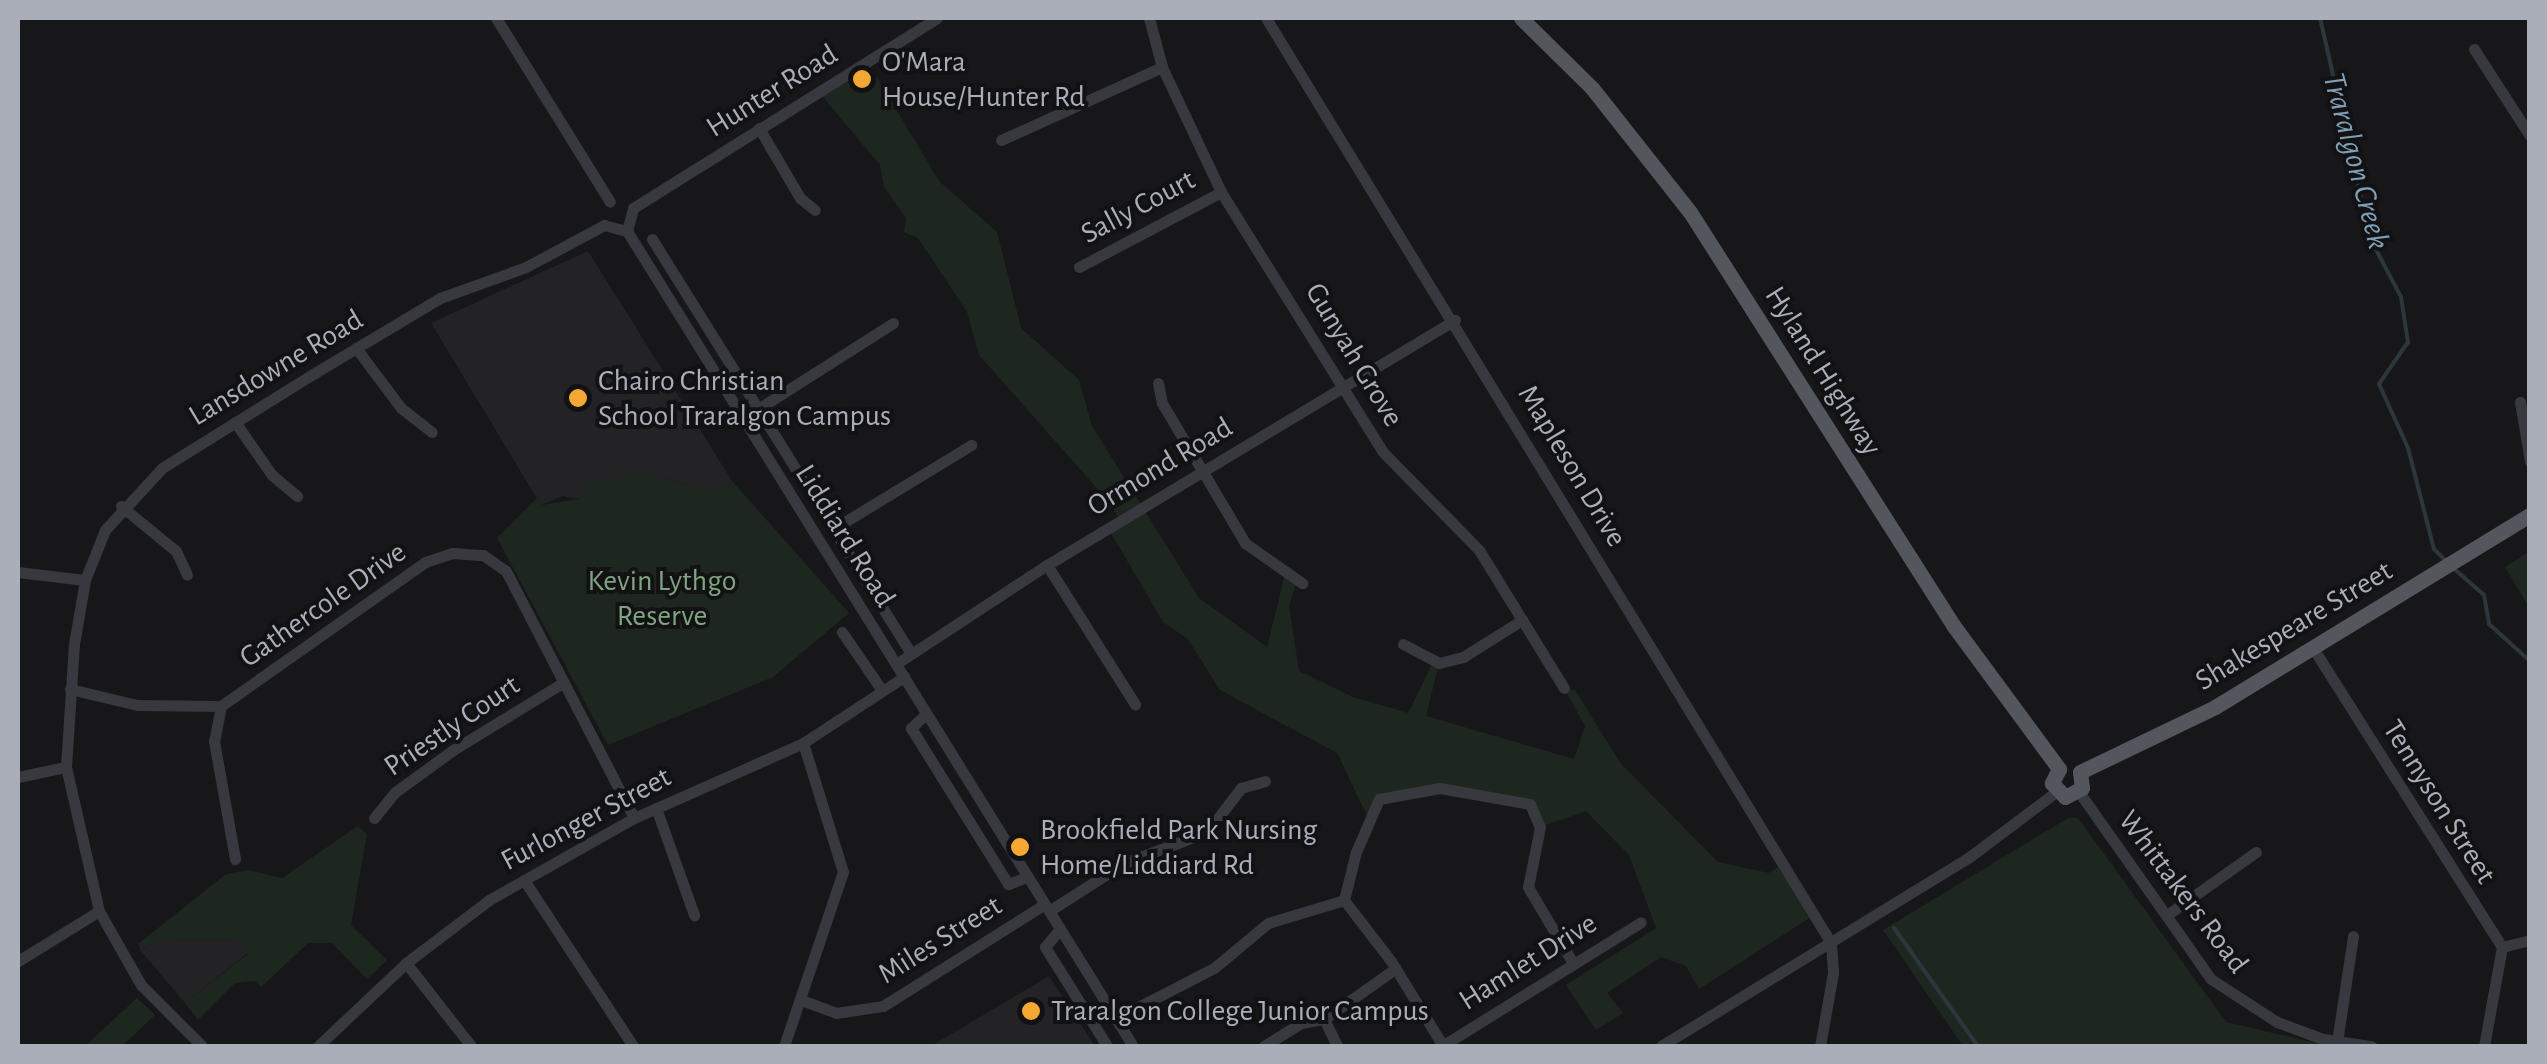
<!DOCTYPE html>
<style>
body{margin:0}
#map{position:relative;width:2547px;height:1064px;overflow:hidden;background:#171719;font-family:"Alegreya Sans",sans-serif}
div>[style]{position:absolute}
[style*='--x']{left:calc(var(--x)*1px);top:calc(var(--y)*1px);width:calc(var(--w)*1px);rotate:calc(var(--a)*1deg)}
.built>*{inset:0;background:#232326}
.green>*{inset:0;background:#1e271f}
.stream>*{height:4px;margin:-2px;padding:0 2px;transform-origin:2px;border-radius:2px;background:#2c373d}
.minor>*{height:11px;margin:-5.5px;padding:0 5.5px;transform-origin:5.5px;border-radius:5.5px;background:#38393e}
.major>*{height:15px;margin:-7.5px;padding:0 7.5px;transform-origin:7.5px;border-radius:7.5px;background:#54565d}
.dots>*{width:28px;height:28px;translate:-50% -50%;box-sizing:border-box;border:5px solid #121214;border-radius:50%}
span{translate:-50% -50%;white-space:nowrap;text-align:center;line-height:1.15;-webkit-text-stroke:8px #121214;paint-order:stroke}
.poi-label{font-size:30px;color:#a9aeb9}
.left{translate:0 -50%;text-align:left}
.street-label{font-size:30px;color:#a9aeb9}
.park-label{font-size:30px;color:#7fa47f}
.water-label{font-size:32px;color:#7f9fb4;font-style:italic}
.frame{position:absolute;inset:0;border:20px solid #a9aeb9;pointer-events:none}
</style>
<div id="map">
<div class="built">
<i style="clip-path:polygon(588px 251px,732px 481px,721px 494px,646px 473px,579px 499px,563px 496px,541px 505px,431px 323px)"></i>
<i style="clip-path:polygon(242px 940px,249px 952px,185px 1003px,141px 951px,155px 941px)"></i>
<i style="clip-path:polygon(1049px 976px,1095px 1046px,931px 1046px)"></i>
</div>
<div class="green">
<i style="clip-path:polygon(867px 61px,939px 181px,997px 232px,1021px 328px,1079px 380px,1092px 426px,1199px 598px,1267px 647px,1285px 574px,1297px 580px,1289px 606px,1299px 671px,1353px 697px,1408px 713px,1434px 660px,1439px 663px,1426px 716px,1574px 759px,1585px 726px,1564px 688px,1575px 690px,1621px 764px,1718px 862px,1769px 873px,1783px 864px,1814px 915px,1699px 989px,1686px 966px,1661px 957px,1607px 993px,1623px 1013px,1596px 1030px,1566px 985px,1656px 928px,1629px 855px,1586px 811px,1540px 827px,1527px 805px,1453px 789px,1381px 801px,1368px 818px,1337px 753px,1220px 690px,1188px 639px,1163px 622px,1108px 528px,1120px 520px,1110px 503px,979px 355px,967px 312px,918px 238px,904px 232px,906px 218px,884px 187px,880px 165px,818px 91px)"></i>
<i style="clip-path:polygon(646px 473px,721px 494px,732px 481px,849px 613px,773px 677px,608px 745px,497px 538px,537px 498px,542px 505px,579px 499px,596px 481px)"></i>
<i style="clip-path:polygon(2529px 552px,2529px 607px,2505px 567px)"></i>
<i style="clip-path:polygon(2068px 818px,2078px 818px,2226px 1022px,2329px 1046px,1963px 1046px,1883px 930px)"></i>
<i style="clip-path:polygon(358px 826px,367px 834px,351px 925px,387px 960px,367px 979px,332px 943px,308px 943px,261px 987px,255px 981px,235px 983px,198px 1020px,185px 1003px,249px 953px,242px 940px,155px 941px,141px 951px,138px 944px,226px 874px,249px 870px,282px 878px)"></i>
<i style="clip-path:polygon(137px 998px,155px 1015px,122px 1046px,85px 1046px)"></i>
</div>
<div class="stream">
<i style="--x:2139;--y:18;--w:21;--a:0"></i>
<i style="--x:2320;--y:18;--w:228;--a:77.1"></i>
<i style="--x:2371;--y:240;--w:64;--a:62.2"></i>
<i style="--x:2401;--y:297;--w:46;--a:81.2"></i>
<i style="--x:2408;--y:342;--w:51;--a:124.6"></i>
<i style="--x:2379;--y:384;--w:70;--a:65.6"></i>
<i style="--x:2408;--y:448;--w:104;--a:75.6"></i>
<i style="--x:2434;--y:549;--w:16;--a:45"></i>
<i style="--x:2452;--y:567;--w:43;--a:41.2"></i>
<i style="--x:2484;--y:595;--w:29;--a:80"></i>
<i style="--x:2489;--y:624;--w:55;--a:42.1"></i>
<i style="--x:1894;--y:928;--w:145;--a:54.6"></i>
</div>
<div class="minor">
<i style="--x:496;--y:18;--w:216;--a:58.2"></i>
<i style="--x:1149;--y:18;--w:51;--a:75.1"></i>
<i style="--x:1162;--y:67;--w:138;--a:64.7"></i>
<i style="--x:1221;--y:192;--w:305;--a:58.1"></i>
<i style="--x:1382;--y:451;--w:139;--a:45.6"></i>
<i style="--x:1479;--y:550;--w:162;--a:58.4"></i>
<i style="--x:1266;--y:18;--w:1084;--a:58.58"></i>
<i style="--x:1831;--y:943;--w:30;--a:86"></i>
<i style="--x:1833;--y:973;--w:74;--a:100.1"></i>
<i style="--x:2474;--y:49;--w:103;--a:57.2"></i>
<i style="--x:759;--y:128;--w:81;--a:59.6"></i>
<i style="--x:800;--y:198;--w:19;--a:39"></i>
<i style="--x:1001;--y:140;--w:177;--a:-24.4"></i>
<i style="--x:633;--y:208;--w:358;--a:-32"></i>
<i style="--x:604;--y:225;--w:24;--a:15"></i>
<i style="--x:627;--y:231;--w:24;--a:-75"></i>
<i style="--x:627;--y:231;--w:959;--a:58.17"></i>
<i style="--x:652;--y:239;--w:488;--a:58"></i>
<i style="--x:1079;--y:267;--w:161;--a:-27.8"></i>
<i style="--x:356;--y:348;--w:75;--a:53.1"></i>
<i style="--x:401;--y:408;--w:39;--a:38"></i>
<i style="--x:1158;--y:383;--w:20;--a:79"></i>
<i style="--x:1162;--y:403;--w:163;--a:59.3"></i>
<i style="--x:1245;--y:543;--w:70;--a:35.1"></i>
<i style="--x:2520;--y:402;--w:60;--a:80.4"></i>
<i style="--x:758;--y:409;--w:160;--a:-32.5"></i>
<i style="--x:235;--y:422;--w:65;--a:55.1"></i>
<i style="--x:272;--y:475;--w:33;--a:40"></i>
<i style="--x:121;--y:506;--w:71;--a:39.3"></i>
<i style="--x:176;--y:551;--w:26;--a:65"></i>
<i style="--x:833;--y:529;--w:162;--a:-31.3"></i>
<i style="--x:1047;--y:565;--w:165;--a:57.7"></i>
<i style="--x:18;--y:572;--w:67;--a:6.8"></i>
<i style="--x:842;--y:632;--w:69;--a:55.6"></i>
<i style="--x:1403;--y:644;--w:41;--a:27.8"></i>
<i style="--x:1439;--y:663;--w:25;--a:-14"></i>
<i style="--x:1463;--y:657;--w:70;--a:-32.1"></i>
<i style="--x:2313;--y:648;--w:354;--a:57.7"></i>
<i style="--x:2502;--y:947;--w:101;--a:100.3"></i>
<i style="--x:896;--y:664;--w:181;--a:-33.3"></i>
<i style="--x:1047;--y:565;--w:476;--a:-31"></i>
<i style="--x:70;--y:689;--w:69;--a:13.4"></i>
<i style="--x:137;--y:705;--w:84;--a:0.7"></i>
<i style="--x:221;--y:706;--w:250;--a:-35.2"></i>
<i style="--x:425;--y:562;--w:28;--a:-18"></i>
<i style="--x:452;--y:553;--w:31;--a:4"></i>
<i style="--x:483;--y:555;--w:28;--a:35"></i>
<i style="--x:506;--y:571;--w:278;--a:62.6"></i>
<i style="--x:221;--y:706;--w:36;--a:101"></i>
<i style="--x:214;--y:741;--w:120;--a:79.9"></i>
<i style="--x:926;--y:714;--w:21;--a:137"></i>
<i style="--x:911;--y:728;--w:184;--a:58.1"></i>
<i style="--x:1008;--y:884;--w:20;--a:-20"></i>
<i style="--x:18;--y:777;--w:49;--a:-11.8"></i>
<i style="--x:2079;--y:792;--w:229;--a:54.8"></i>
<i style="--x:2211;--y:979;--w:79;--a:33.1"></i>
<i style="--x:2277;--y:1022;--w:49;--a:20.3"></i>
<i style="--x:2323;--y:1039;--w:49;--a:8.3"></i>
<i style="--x:656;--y:808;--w:114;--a:70.4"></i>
<i style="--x:374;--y:818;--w:32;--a:-51"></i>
<i style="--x:394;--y:793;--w:73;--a:-36.1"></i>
<i style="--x:453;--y:750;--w:130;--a:-31.5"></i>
<i style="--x:524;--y:880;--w:199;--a:56.7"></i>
<i style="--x:1344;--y:900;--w:49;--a:-76"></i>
<i style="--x:1356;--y:852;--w:58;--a:-66.5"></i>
<i style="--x:1379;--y:799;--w:62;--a:-10.2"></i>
<i style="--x:1440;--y:788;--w:91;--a:10.1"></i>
<i style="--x:1530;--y:804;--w:25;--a:67"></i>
<i style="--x:1540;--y:827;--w:61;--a:101.3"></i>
<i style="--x:1528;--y:887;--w:88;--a:59.4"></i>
<i style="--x:1049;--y:911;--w:89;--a:-32.6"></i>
<i style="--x:1124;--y:863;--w:89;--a:-20.5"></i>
<i style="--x:1207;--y:832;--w:56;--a:-52.3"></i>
<i style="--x:1241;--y:788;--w:25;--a:-16"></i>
<i style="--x:2167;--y:915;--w:109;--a:-35.3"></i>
<i style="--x:1060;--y:929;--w:23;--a:130"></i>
<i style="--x:1045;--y:947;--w:117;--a:57.9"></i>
<i style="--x:2502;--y:947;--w:29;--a:-14"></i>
<i style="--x:18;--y:961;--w:95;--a:-31.7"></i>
<i style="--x:406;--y:963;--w:105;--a:51.9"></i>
<i style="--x:801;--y:1000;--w:37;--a:20"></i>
<i style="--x:836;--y:1013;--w:48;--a:-8.5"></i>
<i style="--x:883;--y:1006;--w:191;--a:-32.2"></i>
<i style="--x:1115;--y:1019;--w:111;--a:-27.3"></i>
<i style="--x:1214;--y:968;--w:70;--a:-39.8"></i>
<i style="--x:1268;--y:923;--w:79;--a:-16.8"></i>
<i style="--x:1344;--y:900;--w:77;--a:52.4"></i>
<i style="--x:1391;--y:961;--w:100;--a:58.5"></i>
<i style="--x:1324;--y:1019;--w:30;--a:64"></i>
<i style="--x:2337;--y:1042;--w:107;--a:-81.4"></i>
<i style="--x:202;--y:1046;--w:86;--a:-135"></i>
<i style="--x:141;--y:985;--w:85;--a:-119.6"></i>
<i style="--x:99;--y:911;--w:148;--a:-102.9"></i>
<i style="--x:66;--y:767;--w:123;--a:-86.3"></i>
<i style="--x:74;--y:644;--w:65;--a:-80.2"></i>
<i style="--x:85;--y:580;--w:54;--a:-68.2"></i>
<i style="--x:105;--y:530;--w:84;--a:-47.4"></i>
<i style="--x:162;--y:468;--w:178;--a:-31.9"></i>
<i style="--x:313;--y:374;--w:148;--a:-30.9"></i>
<i style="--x:440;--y:298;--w:91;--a:-19.8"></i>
<i style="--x:526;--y:267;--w:89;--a:-28.3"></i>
<i style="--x:318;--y:1046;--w:121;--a:-43.3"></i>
<i style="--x:406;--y:963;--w:104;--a:-37.2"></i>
<i style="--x:489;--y:900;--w:167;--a:-29.5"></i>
<i style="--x:634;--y:818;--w:185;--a:-23.9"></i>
<i style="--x:803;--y:743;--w:121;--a:-33.2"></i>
<i style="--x:784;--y:1046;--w:184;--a:-71.3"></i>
<i style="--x:843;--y:872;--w:135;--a:-107.2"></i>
<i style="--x:1264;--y:1046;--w:44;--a:-31.9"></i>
<i style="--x:1301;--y:1023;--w:23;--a:-10"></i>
<i style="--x:1324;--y:1019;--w:88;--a:-35.3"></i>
<i style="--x:1442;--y:1046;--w:234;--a:-31.9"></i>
<i style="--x:1661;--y:1046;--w:360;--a:-31.5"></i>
<i style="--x:1968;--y:858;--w:110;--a:-36.9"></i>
</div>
<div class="major">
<i style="--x:1521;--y:18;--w:100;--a:44.6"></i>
<i style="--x:1592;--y:88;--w:158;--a:51.7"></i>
<i style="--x:1690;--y:212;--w:490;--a:57.5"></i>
<i style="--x:1953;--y:625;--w:179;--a:53.6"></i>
<i style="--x:2059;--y:769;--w:16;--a:117"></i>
<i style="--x:2052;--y:783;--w:19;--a:47"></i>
<i style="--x:2065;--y:797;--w:19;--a:-28"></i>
<i style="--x:2082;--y:788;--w:16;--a:-97"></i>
<i style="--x:2080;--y:772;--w:150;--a:-25.7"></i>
<i style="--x:2215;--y:707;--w:369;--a:-31.4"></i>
</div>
<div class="dots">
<i style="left:862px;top:79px;background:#f4a833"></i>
<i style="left:578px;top:398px;background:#f4a833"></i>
<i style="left:1020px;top:847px;background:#f4a833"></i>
<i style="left:1031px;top:1011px;background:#f4a833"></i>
</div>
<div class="poi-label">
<span class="left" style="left:882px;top:79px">O'Mara<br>House/Hunter Rd</span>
<span class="left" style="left:598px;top:398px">Chairo Christian<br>School Traralgon Campus</span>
<span class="left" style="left:1040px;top:847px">Brookfield Park Nursing<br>Home/Liddiard Rd</span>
<span class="left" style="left:1051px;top:1011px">Traralgon College Junior Campus</span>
</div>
<div class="street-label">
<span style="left:772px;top:91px;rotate:-32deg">Hunter Road</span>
<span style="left:1138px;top:207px;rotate:-28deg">Sally Court</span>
<span style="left:1354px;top:355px;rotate:59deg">Gunyah Grove</span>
<span style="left:276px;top:368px;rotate:-31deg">Lansdowne Road</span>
<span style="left:1823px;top:371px;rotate:58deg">Hyland Highway</span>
<span style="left:1572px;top:466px;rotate:59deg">Mapleson Drive</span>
<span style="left:1160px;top:467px;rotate:-31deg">Ormond Road</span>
<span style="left:845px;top:536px;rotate:58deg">Liddiard Road</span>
<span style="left:323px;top:605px;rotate:-35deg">Gathercole Drive</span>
<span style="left:2294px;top:626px;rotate:-31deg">Shakespeare Street</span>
<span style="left:452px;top:726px;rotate:-34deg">Priestly Court</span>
<span style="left:2439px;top:802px;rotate:58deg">Tennyson Street</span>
<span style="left:586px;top:819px;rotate:-28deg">Furlonger Street</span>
<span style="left:2183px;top:892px;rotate:53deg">Whittakers Road</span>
<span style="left:940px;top:940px;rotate:-32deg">Miles Street</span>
<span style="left:1528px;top:962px;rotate:-32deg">Hamlet Drive</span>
</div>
<div class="park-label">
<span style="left:662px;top:598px">Kevin Lythgo<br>Reserve</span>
</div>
<div class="water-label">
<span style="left:2356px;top:161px;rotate:75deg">Traralgon Creek</span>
</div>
<div class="frame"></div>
</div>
